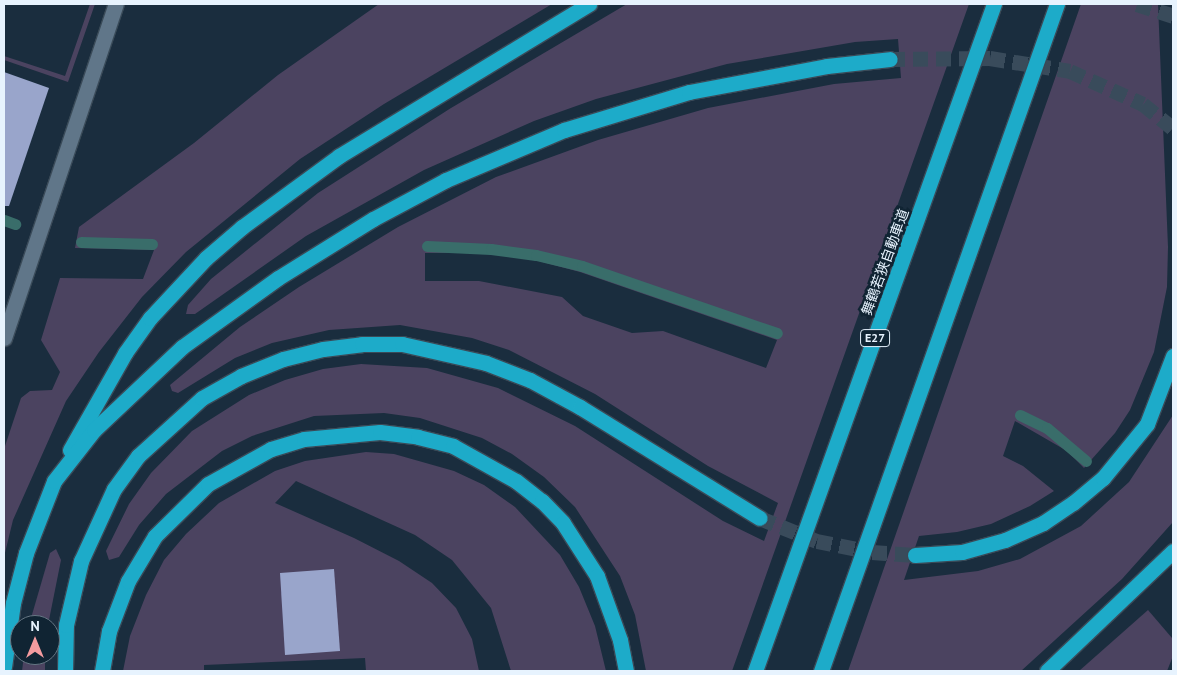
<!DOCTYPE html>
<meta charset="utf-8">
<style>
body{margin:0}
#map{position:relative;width:1177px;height:675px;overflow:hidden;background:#1a2d3e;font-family:"PT Sans","Noto Sans JP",sans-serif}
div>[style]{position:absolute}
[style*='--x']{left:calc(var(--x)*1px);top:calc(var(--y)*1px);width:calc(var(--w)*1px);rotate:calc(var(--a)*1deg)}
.green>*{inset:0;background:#4b4360}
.stream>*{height:11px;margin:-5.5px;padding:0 5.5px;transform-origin:5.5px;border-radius:5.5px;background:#396d6a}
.building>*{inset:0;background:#99a5cb}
.minor-tunnel>*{height:15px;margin-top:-7.5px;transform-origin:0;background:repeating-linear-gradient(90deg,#394b5b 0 15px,transparent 0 23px)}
.motorway-tunnel>*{height:15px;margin-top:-7.5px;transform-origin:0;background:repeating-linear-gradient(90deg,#394b5b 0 15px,transparent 0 23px)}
.roads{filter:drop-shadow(1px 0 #3a4a58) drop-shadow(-1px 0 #3a4a58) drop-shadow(0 1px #3a4a58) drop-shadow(0 -1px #3a4a58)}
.tertiary>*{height:15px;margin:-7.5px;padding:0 7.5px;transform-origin:7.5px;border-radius:7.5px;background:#607689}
.motorway>*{height:15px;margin:-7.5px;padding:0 7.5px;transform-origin:7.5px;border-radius:7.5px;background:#1dabc9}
span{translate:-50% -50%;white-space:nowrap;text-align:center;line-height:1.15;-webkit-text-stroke:5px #102433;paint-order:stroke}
.shield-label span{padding:1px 4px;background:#102433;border:1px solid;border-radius:4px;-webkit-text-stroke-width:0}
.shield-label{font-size:12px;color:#e7f3fe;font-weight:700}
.street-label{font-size:14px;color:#e7f3fe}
.frame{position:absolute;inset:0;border:5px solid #e7f3fe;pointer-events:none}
.north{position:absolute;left:10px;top:615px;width:50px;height:50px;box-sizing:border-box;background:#102433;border:1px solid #667784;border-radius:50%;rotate:0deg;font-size:14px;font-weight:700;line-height:20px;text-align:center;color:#e7f3fe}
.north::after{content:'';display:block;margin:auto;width:18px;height:22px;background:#f49b9f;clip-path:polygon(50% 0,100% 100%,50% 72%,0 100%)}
</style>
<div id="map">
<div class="green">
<i style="clip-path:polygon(90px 4px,95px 4px,68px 82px,4px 60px,4px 56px,65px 76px)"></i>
<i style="clip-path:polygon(379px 4px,552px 4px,384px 104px,300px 159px,186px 252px,142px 297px,99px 352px,66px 401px,13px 520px,4px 557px,4px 449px,21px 398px,30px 391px,52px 390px,60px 372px,41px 340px,60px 278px,143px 279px,154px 250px,75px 248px,79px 227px,194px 143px,278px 75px)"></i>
<i style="clip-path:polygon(evenodd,627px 4px,969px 4px,732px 671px,646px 671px,635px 615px,620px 576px,575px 507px,544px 477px,512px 454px,482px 438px,420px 418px,384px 413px,314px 416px,252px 436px,222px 451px,166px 494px,139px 525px,119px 557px,109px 560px,106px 551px,129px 504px,151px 473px,192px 431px,249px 395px,285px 380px,323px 369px,361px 364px,427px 368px,498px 388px,575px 426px,723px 521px,764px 541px,778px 503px,708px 466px,595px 394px,509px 350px,472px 338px,400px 325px,329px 330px,272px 343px,235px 358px,178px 393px,172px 391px,170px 385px,240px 327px,299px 287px,398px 227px,496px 177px,598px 140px,708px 108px,834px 84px,901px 78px,898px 39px,855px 42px,727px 64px,596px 99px,534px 121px,424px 170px,306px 236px,195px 314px,186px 314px,188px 305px,211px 279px,318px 193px,451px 108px,627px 4px,425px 253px,490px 253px,535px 260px,580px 272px,777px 340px,766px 368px,663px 331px,632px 333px,583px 316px,562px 297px,479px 281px,425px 281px,425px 253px)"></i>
<i style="clip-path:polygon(1081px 4px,1158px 4px,1168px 247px,1167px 287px,1154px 352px,1130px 410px,1115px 433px,1084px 468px,1067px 451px,1015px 421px,1003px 456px,1023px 466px,1054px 491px,1030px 506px,991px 524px,957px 532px,919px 536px,904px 580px,978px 571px,1020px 559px,1081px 526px,1129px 482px,1173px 415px,1173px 522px,1122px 579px,1021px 671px,848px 671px)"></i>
<i style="clip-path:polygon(366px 452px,394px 454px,454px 471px,484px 485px,515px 507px,560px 555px,579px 587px,595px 626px,606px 671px,511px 671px,491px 608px,452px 560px,415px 535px,296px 481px,275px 503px,354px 538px,399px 561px,432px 583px,456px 608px,472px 639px,479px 671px,366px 671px,365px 658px,204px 665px,204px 671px,123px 671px,130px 636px,146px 595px,164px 560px,186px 534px,219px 503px,275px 471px,305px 461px)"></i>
<i style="clip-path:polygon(56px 549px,61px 560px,48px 625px,29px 625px,50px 553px)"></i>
<i style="clip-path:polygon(1148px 610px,1172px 638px,1173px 656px,1167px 671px,1079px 671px)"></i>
<i style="clip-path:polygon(24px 655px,45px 655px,45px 671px,22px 671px)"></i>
</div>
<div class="stream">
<i style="--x:4;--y:220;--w:12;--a:20"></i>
<i style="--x:81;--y:242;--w:71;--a:1.6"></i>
<i style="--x:427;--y:246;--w:64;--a:2.7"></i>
<i style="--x:491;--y:249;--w:45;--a:7.6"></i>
<i style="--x:536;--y:255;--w:47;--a:13.4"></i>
<i style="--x:582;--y:266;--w:206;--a:19"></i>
<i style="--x:1020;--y:415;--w:30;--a:26"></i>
<i style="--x:1047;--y:428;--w:51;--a:40.2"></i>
</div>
<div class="building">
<i style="clip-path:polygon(4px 72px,49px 88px,9px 206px,4px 206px)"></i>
<i style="clip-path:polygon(334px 569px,340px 651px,285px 655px,280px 573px)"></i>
</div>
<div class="minor-tunnel">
<i style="--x:1137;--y:4;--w:38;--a:18"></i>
</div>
<div class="motorway-tunnel">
<i style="--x:890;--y:59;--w:100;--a:-0.6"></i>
<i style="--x:990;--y:58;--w:81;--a:9.2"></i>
<i style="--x:1070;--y:71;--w:80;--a:24.3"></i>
<i style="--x:1143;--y:104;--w:38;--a:39"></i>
<i style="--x:760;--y:518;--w:61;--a:22"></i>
<i style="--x:817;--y:541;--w:56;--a:11.3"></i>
<i style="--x:872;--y:552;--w:43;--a:4"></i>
</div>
<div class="roads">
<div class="tertiary">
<i style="--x:4;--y:338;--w:352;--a:-71.5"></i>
</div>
<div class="motorway">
<i style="--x:70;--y:450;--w:112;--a:-60.4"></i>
<i style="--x:125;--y:353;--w:43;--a:-54.5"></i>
<i style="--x:150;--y:318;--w:82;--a:-47"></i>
<i style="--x:206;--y:258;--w:48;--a:-40.7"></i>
<i style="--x:242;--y:227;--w:120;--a:-36.2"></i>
<i style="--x:339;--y:156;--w:293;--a:-31.3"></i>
<i style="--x:915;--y:555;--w:47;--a:-3.7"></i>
<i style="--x:962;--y:552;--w:45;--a:-15.6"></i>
<i style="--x:1005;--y:540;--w:42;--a:-24.1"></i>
<i style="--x:1043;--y:523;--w:36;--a:-34"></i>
<i style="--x:1073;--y:503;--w:39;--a:-40"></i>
<i style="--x:1103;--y:478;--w:70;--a:-50.8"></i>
<i style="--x:1147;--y:424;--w:73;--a:-69.1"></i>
<i style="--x:4;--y:667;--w:65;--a:-82"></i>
<i style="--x:13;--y:603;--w:52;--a:-75.4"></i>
<i style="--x:26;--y:553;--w:77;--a:-68.7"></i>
<i style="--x:54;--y:481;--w:65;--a:-51.9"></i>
<i style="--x:94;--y:430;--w:121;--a:-43.3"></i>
<i style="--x:182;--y:347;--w:118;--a:-35.7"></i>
<i style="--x:278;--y:278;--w:112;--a:-31.8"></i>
<i style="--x:373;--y:219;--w:83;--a:-28.1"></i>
<i style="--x:446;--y:180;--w:128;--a:-23"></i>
<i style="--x:564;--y:130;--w:131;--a:-16.9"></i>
<i style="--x:689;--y:92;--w:140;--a:-10.7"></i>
<i style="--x:827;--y:66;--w:63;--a:-6.3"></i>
<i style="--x:65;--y:671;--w:46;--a:-88.8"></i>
<i style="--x:66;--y:625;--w:66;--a:-76.8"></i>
<i style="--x:81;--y:561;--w:79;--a:-65.4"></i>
<i style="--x:114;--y:489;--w:41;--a:-54"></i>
<i style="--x:138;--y:456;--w:86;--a:-42.2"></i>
<i style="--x:202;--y:398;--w:45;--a:-29.4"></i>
<i style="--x:241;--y:376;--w:45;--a:-22"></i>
<i style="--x:283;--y:359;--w:41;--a:-14"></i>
<i style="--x:323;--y:349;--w:39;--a:-7"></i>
<i style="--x:362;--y:344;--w:40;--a:0"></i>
<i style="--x:402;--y:344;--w:86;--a:12.7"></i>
<i style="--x:486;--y:363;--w:47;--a:21.1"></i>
<i style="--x:530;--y:380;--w:57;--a:28.4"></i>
<i style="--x:580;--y:407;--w:211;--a:31.7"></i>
<i style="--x:102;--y:671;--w:41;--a:-80.1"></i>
<i style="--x:109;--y:631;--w:53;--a:-69.2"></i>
<i style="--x:128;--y:581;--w:52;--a:-59"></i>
<i style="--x:155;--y:536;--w:74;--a:-44.5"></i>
<i style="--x:208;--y:484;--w:72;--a:-29.1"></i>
<i style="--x:271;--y:449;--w:34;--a:-17"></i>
<i style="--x:304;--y:439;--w:76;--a:-5.3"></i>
<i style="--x:380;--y:432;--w:38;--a:7"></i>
<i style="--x:418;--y:437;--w:36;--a:14"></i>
<i style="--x:453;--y:446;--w:72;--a:29.1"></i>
<i style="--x:516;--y:481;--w:33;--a:38"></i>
<i style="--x:542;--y:501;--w:30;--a:46"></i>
<i style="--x:563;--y:523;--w:63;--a:57.3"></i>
<i style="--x:597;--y:576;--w:68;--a:70.2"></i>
<i style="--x:620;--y:640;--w:32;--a:79"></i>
<i style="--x:755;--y:671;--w:709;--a:-70.29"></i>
<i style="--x:821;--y:671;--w:708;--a:-70.52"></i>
<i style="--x:1047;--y:671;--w:174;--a:-43.6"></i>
</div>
</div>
<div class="shield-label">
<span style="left:875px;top:338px">E27</span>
</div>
<div class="street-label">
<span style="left:885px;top:262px;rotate:-70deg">舞鶴若狭自動車道</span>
</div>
<div class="frame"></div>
<div class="north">N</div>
</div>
